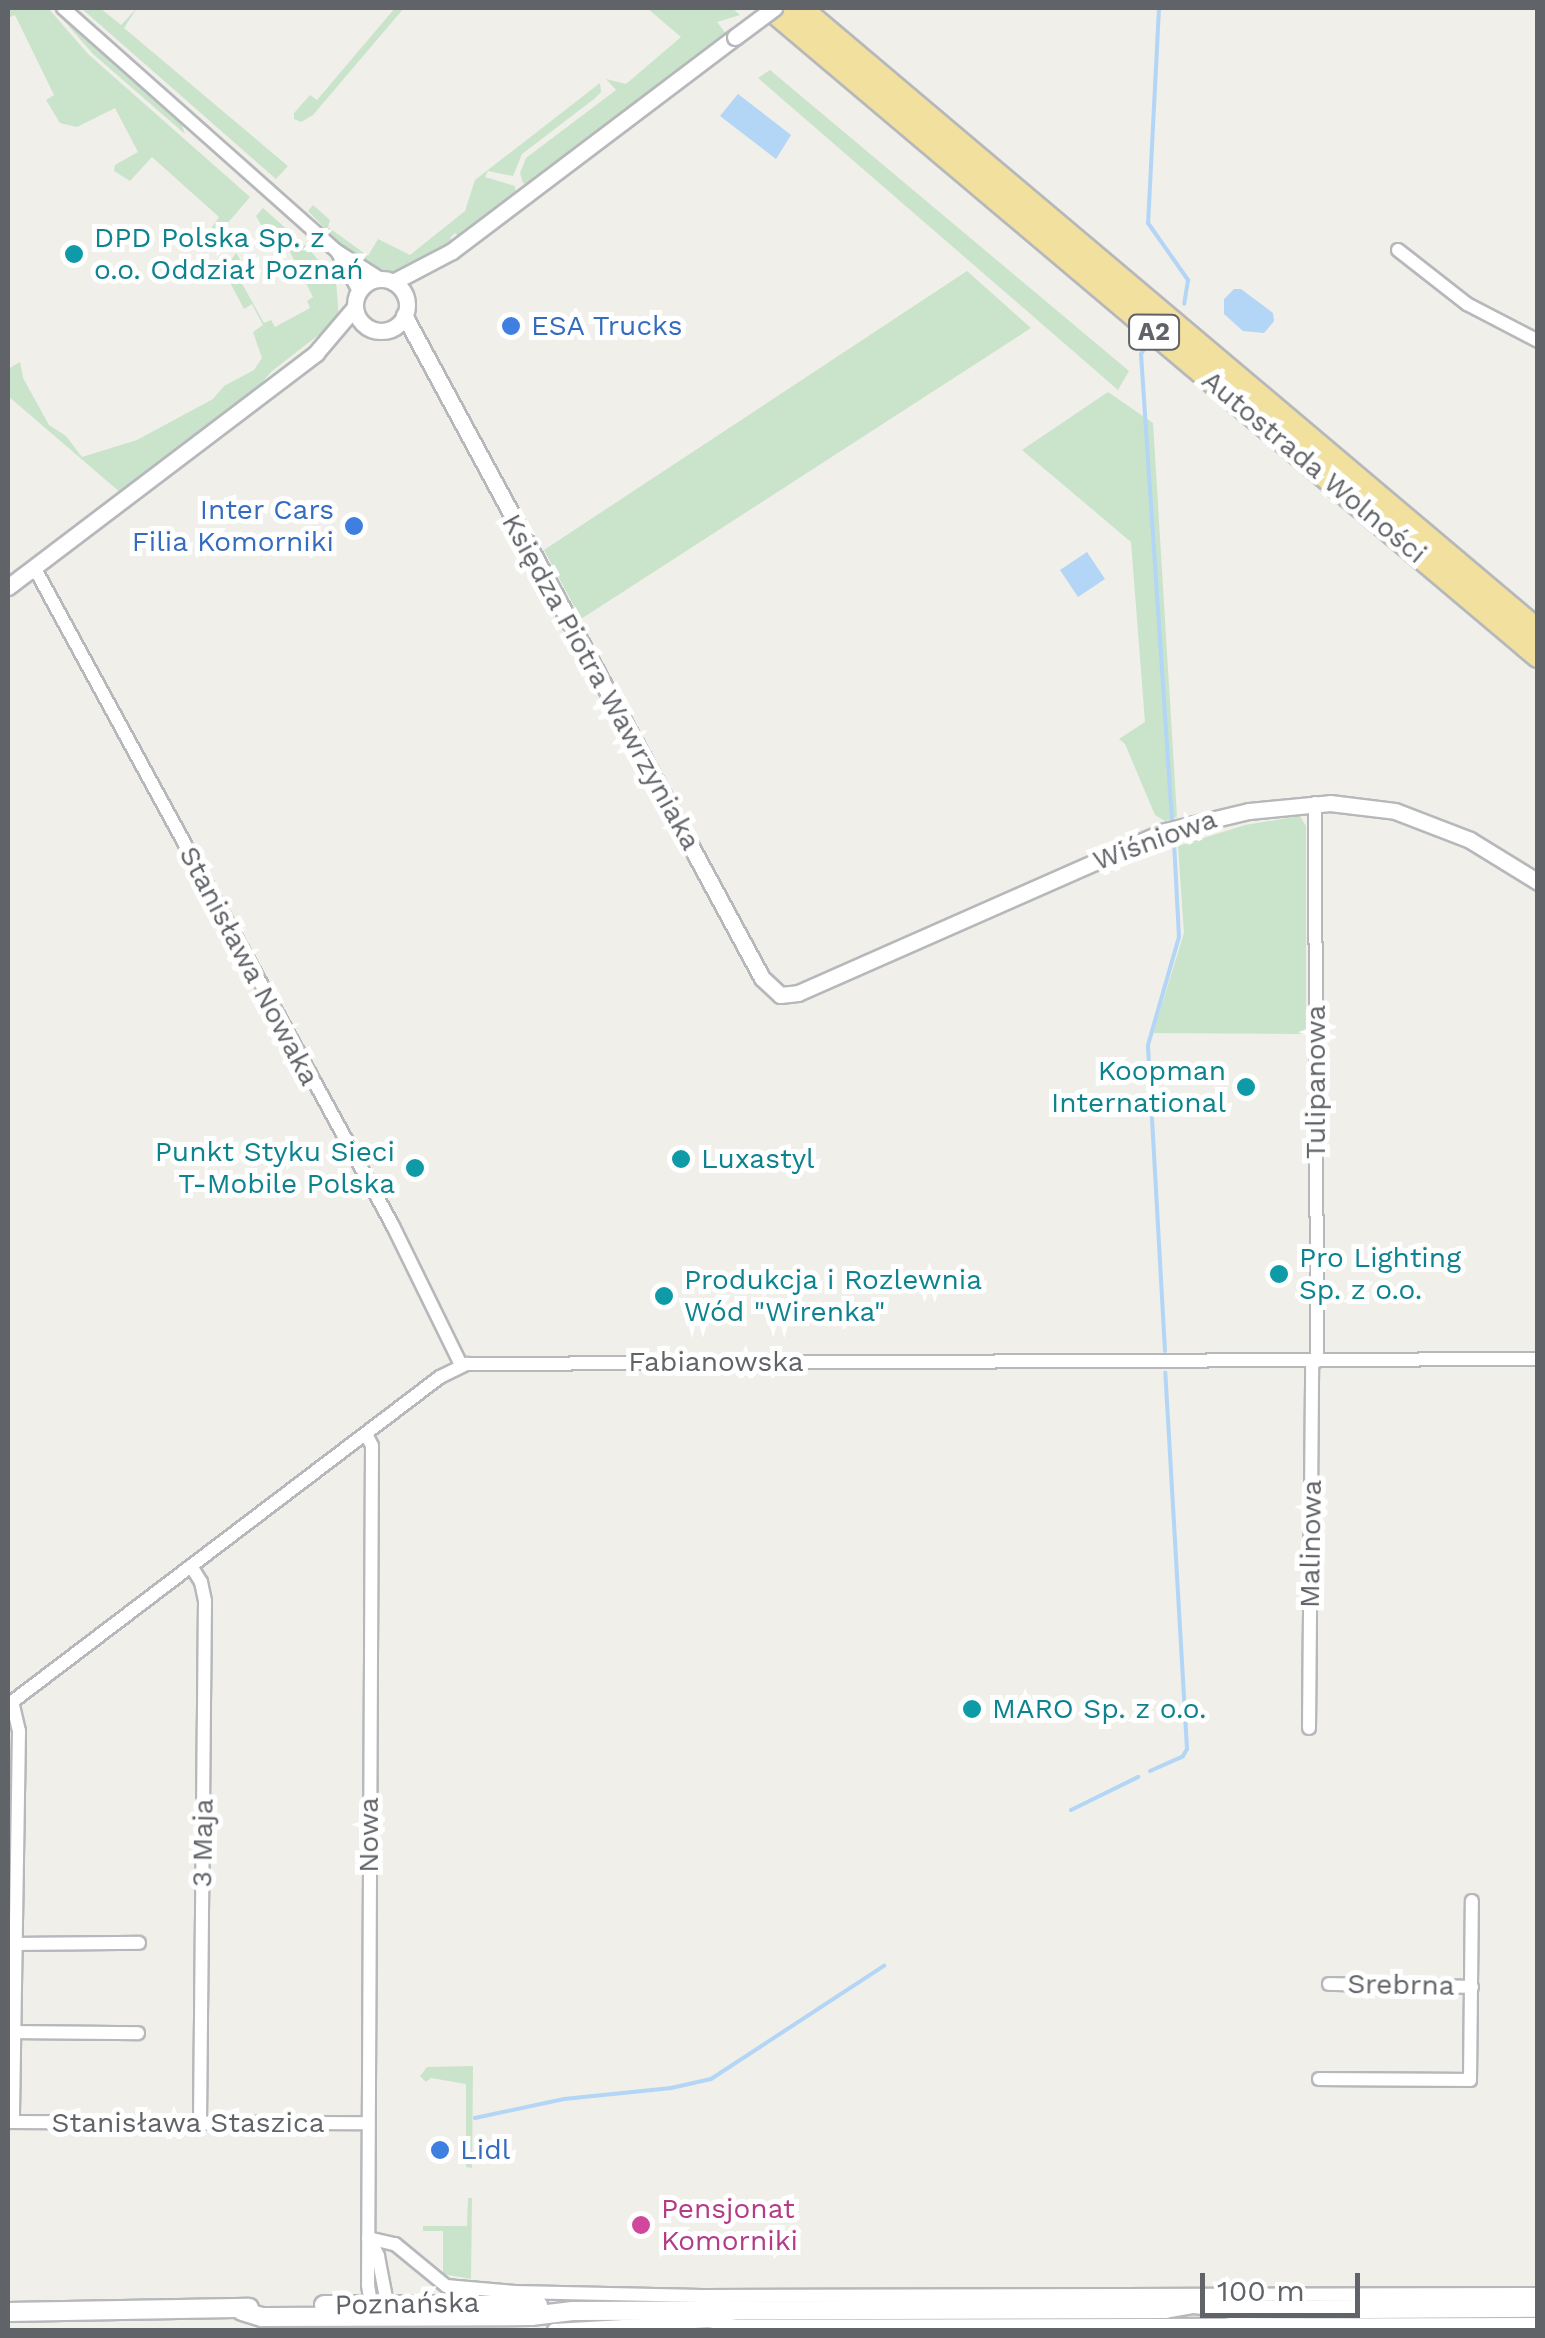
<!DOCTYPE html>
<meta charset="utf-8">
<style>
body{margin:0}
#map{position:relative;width:1545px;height:2338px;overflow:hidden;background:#f0efe9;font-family:"Work Sans",sans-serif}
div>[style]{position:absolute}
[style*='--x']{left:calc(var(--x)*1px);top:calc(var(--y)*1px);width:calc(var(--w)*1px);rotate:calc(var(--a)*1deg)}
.green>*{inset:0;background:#c9e4ca}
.water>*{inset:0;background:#b3d5f6}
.stream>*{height:4px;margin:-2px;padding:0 2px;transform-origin:2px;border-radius:2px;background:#b3d5f6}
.roads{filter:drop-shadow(2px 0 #b6b8bb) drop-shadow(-2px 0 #b6b8bb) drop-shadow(0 2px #b6b8bb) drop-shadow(0 -2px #b6b8bb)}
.minor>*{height:12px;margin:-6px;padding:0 6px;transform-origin:6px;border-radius:6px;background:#fff}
.tertiary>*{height:15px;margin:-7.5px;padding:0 7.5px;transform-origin:7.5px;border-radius:7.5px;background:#fff}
.tertiary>.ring{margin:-7.5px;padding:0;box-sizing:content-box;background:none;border:15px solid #fff;border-radius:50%}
.secondary>*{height:18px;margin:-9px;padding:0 9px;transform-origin:9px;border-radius:9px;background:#fff}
.motorway>*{height:22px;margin:-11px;padding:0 11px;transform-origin:11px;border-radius:11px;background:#f2e19e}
.bridges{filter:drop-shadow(2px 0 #b6b8bb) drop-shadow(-2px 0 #b6b8bb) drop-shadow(0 2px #b6b8bb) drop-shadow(0 -2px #b6b8bb)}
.tertiary-bridge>*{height:15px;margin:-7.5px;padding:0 7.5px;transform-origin:7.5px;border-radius:7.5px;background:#fff}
.dots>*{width:28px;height:28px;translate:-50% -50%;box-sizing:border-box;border:5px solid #fff;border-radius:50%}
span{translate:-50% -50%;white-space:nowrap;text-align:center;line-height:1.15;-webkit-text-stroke:10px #fff;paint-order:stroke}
.shield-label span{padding:2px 8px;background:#fff;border:2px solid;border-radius:8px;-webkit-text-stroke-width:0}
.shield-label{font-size:25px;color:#606367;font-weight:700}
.culture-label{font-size:28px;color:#0d838f}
.left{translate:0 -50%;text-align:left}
.right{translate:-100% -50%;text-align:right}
.shop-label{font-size:28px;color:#366cbe}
.street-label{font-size:28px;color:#606367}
.hotel-label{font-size:28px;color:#b23c85}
.frame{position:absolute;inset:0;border:10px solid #606367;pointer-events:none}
.scale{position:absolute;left:1200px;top:2273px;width:160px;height:45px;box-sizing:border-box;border:5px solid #606367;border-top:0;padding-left:12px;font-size:30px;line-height:35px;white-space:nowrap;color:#606367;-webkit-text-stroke:8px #fff;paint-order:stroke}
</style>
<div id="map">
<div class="green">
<i style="clip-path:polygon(8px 8px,48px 8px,88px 54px,250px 197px,214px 239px,202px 242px,219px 217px,152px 157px,130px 181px,114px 171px,115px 165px,138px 152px,115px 108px,77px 127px,60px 123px,46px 100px,54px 95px,15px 15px,8px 18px)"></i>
<i style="clip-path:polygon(53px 8px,180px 119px,185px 134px,93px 54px)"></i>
<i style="clip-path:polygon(81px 8px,100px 8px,121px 25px,137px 8px,124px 28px,288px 166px,276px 179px)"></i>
<i style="clip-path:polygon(395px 8px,404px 8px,313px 115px,301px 122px,294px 119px,294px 113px,310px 95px,317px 100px)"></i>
<i style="clip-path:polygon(647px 8px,732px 8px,740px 15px,717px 22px,727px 35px,528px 185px,523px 183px,520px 173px,526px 158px,616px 90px,606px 79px,626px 84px,681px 37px)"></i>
<i style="clip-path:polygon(770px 70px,1129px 371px,1118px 390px,758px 78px)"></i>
<i style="clip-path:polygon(600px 83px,601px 92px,594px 99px,522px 154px,513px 176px,488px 171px,485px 177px,515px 186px,516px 195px,460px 238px,455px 233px,450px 238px,454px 243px,397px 273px,372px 269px,351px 255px,308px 211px,313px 205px,330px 220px,328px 227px,368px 256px,378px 239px,410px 255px,465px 211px,475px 180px)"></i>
<i style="clip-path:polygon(263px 208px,308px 248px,336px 281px,339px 319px,272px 371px,252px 394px,121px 493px,8px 396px,8px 369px,20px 362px,23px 378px,49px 425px,66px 436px,82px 457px,137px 440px,213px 399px,224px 386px,254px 370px,262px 358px,253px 332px,263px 325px,252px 304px,244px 309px,224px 271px,236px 253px,242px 263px,235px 271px,264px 323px,271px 320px,275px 327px,310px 308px,307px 301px,313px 297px,282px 236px,274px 240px,261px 225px,256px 216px)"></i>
<i style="clip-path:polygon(967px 271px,1031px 328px,581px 619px,544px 550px)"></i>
<i style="clip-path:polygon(1108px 392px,1153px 423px,1177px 817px,1165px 821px,1155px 815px,1125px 744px,1119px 739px,1145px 722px,1131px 542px,1022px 450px)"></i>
<i style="clip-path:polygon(1300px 816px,1306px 826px,1306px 1034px,1153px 1033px,1184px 933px,1178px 846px,1245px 825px)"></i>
<i style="clip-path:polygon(473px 2066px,472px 2168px,466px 2167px,466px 2084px,431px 2078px,426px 2082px,420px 2076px,427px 2067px)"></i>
<i style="clip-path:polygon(468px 2198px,472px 2198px,471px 2279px,443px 2274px,443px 2231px,423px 2231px,423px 2226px,467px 2226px)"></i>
</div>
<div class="water">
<i style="clip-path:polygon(738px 94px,791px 135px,776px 159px,720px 116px)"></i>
<i style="clip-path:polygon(1241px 289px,1273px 313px,1274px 321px,1264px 333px,1243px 331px,1224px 314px,1224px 299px,1234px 289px)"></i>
<i style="clip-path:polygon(1087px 552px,1105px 579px,1078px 597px,1060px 570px)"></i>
</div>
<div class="stream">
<i style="--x:1159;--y:8;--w:215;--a:92.9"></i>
<i style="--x:1148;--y:223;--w:70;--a:54.9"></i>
<i style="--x:1188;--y:280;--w:24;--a:99"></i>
<i style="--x:1145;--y:348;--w:7;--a:124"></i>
<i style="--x:1141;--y:354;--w:467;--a:86.2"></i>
<i style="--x:1165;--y:1351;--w:306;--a:-93.2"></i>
<i style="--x:1148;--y:1045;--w:112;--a:-74"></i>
<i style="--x:1179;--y:937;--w:97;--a:-93"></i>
<i style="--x:1150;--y:1771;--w:36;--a:-24"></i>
<i style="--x:1183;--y:1756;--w:8;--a:-60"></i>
<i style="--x:1187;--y:1749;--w:377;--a:-93.3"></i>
<i style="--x:1071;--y:1810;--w:75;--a:-26.2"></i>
<i style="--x:475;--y:2118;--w:91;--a:-12.1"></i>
<i style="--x:564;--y:2099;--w:108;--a:-5.9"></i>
<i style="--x:671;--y:2088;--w:41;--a:-12.7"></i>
<i style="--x:711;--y:2079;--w:207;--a:-33.2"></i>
</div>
<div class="roads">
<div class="minor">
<i style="--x:63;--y:8;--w:366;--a:41.6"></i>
<i style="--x:337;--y:251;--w:52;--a:32.5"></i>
<i style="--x:1398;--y:250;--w:88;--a:38"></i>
<i style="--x:1467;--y:304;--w:80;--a:27.5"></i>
<i style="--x:338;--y:253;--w:43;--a:61.1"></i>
<i style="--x:34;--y:567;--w:750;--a:61.42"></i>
<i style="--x:393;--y:1226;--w:155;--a:63.9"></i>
<i style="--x:1315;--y:803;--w:558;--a:89.79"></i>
<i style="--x:366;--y:1434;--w:13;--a:63"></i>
<i style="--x:372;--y:1446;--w:839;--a:90.27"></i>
<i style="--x:368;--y:2285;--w:18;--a:81"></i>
<i style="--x:191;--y:1566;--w:19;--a:58"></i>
<i style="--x:201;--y:1582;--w:19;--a:78"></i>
<i style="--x:205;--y:1601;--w:522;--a:90.55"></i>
<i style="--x:12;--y:1701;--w:31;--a:77"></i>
<i style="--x:19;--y:1731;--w:391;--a:90.9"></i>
<i style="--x:8;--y:1705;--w:542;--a:-37.21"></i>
<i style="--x:440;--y:1377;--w:30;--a:-26"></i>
<i style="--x:467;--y:1364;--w:1071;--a:-0.27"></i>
<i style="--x:1309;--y:1728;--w:367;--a:-89.5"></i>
<i style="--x:16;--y:1944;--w:123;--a:-0.5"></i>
<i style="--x:1329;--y:1984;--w:143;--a:1.2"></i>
<i style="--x:14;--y:2032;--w:124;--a:0.5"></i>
<i style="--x:1319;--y:2079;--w:151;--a:0.4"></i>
<i style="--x:1470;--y:2080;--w:179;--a:-89.4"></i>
<i style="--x:8;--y:2122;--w:360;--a:0.2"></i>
<i style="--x:368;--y:2238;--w:28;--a:13"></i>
<i style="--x:395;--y:2244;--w:66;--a:39.5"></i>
<i style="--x:446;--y:2286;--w:69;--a:5"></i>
<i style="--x:515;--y:2292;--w:187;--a:1.2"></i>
<i style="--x:702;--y:2296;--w:836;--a:-0.14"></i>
<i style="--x:370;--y:2240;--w:18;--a:63"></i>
<i style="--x:378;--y:2256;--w:48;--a:79.2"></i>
<i style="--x:554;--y:2330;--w:154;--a:-3.3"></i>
<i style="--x:708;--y:2321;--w:28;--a:10"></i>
<i style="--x:736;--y:2326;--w:802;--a:-0.14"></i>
</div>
<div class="tertiary">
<i class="ring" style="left:355px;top:279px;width:37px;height:37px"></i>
<i style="--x:393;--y:282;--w:67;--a:-27.7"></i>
<i style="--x:452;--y:251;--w:355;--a:-37.1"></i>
<i style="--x:404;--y:315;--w:753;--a:61.63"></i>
<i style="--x:762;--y:978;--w:25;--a:43"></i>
<i style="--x:780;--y:995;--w:18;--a:-6"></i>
<i style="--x:798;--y:993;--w:401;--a:-23.8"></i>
<i style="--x:1165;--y:831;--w:86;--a:-13.4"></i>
<i style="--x:1249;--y:811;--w:81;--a:-5.6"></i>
<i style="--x:1330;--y:803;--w:65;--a:7"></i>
<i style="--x:1395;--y:811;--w:80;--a:21.1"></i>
<i style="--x:1470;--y:840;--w:80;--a:31.7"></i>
<i style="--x:8;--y:587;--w:387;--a:-37.2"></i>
<i style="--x:316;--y:353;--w:60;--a:-49.7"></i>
</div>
<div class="secondary">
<i style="--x:324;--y:2305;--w:214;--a:0"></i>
<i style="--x:1230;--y:2310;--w:308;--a:-0.4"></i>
<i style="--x:242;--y:2311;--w:21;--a:17"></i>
<i style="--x:262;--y:2317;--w:269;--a:-0.2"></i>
<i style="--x:531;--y:2316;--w:42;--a:-6.8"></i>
<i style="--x:573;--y:2311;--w:592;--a:-0.19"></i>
<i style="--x:1165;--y:2309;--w:29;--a:-10"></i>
<i style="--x:1194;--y:2304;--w:48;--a:5.9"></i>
<i style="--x:8;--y:2312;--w:241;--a:-1"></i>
</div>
<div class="motorway">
<i style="--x:770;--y:8;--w:1005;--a:40.16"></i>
<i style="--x:800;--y:8;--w:966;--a:40.17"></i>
</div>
</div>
<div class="bridges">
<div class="tertiary-bridge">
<i style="--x:735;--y:37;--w:49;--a:-36.6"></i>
</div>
</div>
<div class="dots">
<i style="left:74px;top:254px;background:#0f9aa8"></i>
<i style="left:511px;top:326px;background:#3f7fe0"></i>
<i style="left:354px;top:526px;background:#3f7fe0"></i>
<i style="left:1246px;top:1087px;background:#0f9aa8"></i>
<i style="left:681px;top:1159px;background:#0f9aa8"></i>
<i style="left:415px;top:1168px;background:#0f9aa8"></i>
<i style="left:1279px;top:1274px;background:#0f9aa8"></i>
<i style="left:664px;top:1296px;background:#0f9aa8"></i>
<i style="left:972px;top:1709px;background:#0f9aa8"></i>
<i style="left:440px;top:2150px;background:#3f7fe0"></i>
<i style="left:641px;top:2225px;background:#d1479c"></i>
</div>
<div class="shield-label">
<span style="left:1154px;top:332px">A2</span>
</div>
<div class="culture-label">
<span class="left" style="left:94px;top:254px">DPD Polska Sp. z<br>o.o. Oddział Poznań</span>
<span class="right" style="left:1226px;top:1087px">Koopman<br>International</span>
<span class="right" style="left:395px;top:1168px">Punkt Styku Sieci<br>T-Mobile Polska</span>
<span class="left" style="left:701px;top:1159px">Luxastyl</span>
<span class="left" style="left:1299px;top:1274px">Pro Lighting<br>Sp. z o.o.</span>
<span class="left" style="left:684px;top:1296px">Produkcja i Rozlewnia<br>Wód "Wirenka"</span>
<span class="left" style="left:992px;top:1709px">MARO Sp. z o.o.</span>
</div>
<div class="shop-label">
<span class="left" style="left:531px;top:326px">ESA Trucks</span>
<span class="right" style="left:334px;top:526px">Inter Cars<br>Filia Komorniki</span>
<span class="left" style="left:460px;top:2150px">Lidl</span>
</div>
<div class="street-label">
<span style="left:1314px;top:467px;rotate:40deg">Autostrada Wolności</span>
<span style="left:601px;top:682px;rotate:61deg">Księdza Piotra Wawrzyniaka</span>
<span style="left:1155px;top:840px;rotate:-20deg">Wiśniowa</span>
<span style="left:249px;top:966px;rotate:62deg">Stanisława Nowaka</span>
<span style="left:1316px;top:1082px;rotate:-90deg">Tulipanowa</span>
<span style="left:716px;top:1362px">Fabianowska</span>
<span style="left:1311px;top:1544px;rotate:-89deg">Malinowa</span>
<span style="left:369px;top:1835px;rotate:-90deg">Nowa</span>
<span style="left:203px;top:1843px;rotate:-89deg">3 Maja</span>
<span style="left:1401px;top:1985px;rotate:1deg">Srebrna</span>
<span style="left:188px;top:2123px">Stanisława Staszica</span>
<span style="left:407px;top:2304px;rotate:-1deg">Poznańska</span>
</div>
<div class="hotel-label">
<span class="left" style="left:661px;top:2225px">Pensjonat<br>Komorniki</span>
</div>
<div class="frame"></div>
<div class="scale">100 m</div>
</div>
